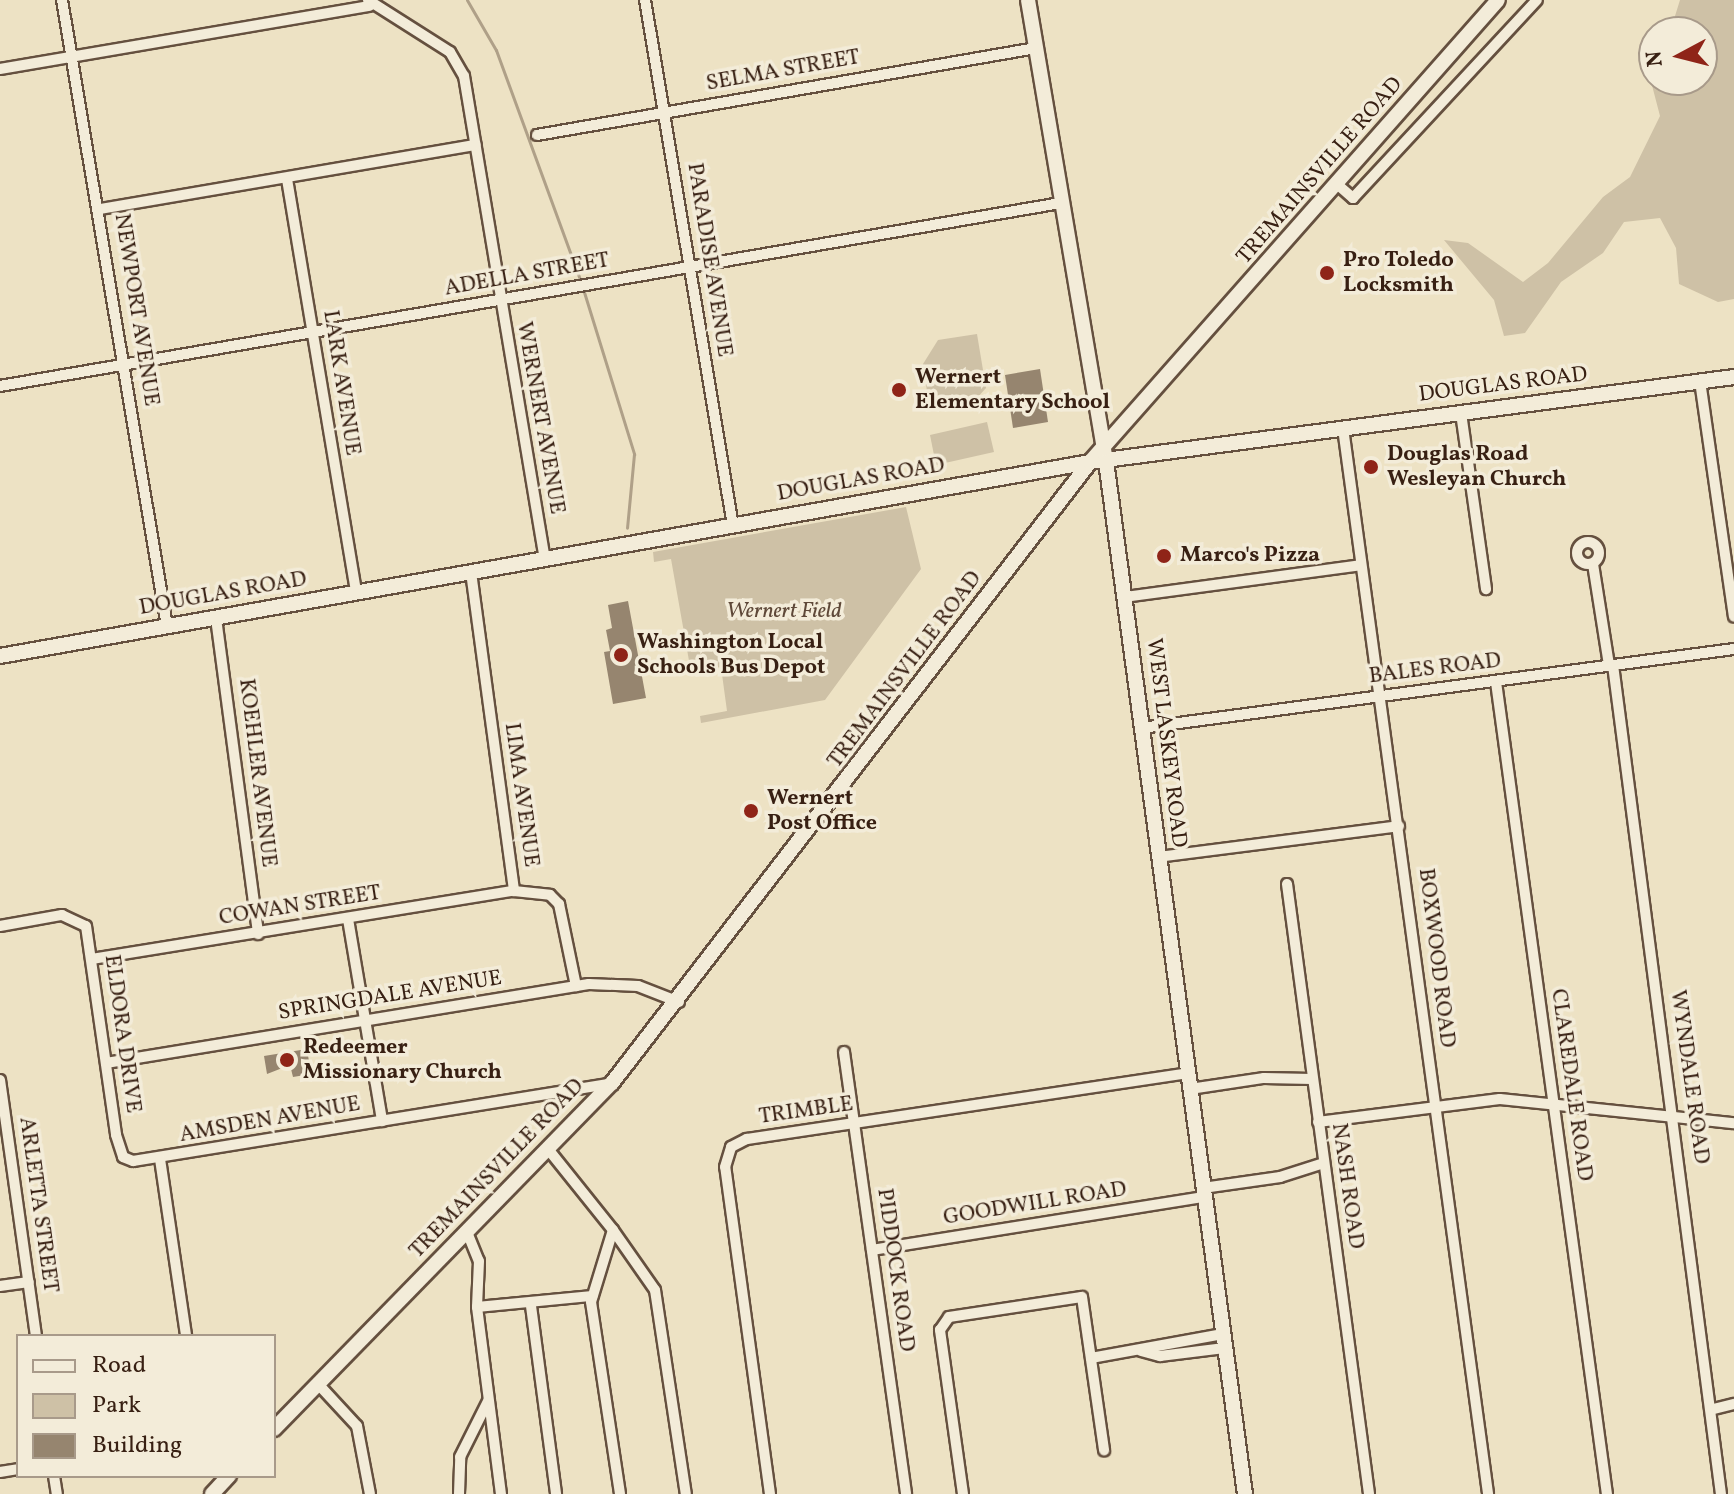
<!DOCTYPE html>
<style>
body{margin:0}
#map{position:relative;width:1734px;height:1494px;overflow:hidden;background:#ede2c4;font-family:Vollkorn,serif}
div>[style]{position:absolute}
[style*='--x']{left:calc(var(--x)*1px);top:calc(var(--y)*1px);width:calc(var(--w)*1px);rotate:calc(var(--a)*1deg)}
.green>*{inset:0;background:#cec1a6}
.stream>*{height:3px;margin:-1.5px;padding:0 1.5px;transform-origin:1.5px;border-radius:1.5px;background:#afa088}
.building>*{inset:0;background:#96856f}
.roads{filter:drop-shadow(2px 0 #65503f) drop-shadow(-2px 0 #65503f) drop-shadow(0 2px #65503f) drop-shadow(0 -2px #65503f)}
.minor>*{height:10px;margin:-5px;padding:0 5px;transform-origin:5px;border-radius:5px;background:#f3ecd9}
.minor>.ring{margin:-5px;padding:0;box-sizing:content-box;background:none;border:10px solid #f3ecd9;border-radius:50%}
.tertiary>*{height:14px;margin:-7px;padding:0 7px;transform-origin:7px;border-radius:7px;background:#f3ecd9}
.secondary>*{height:14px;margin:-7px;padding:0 7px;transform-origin:7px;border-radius:7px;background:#f3ecd9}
.dots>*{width:22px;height:22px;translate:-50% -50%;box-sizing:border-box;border:4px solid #f3ecd9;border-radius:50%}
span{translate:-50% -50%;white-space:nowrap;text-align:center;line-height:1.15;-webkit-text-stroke:7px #f3ecd9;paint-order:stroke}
.street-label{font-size:22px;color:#382013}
.poi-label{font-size:22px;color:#382013;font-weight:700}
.left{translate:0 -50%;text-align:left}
.park-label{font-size:22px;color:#5e4838;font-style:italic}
.legend{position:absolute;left:16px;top:1334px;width:260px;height:144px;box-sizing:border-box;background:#f3ecd9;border:2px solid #a89a8a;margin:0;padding:10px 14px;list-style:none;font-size:24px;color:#382013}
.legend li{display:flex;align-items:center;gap:16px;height:40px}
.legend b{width:40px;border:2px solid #a89a8a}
.north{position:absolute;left:1638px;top:16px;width:80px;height:80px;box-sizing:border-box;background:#f3ecd9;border:2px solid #a89a8a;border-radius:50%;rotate:263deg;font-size:22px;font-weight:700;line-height:32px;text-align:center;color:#382013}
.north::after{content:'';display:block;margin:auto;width:28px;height:36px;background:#8f2418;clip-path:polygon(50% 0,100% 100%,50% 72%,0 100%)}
</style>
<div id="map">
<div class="green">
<i style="clip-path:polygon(1680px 0,1734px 0,1734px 299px,1718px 302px,1679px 284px,1676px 248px,1660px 218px,1624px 222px,1603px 253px,1561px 282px,1525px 333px,1504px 336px,1494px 300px,1444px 240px,1468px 243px,1523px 282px,1548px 263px,1603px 197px,1630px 177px,1660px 116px,1648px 70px,1647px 35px,1654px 36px,1654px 80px,1702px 80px,1702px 32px,1670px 32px)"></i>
<i style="clip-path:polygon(977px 334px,986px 388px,977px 398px,929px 405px,923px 364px,938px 340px)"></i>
<i style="clip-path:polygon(987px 422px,994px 452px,936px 465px,930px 435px)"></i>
<i style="clip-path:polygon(906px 507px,921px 569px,825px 700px,701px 723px,700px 716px,727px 711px,721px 667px,691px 672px,671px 559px,654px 562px,653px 552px)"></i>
</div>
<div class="stream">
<i style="--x:467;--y:0;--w:58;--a:59.9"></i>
<i style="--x:496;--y:50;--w:242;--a:69.9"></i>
<i style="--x:584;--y:292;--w:170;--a:72.8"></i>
<i style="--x:634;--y:454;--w:74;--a:95.4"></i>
</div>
<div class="building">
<i style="clip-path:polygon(1040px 369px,1048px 422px,1013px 428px,1005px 375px)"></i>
<i style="clip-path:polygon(628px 601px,646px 698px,613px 704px,604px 652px,610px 651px,606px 630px,612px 628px,608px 605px)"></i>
<i style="clip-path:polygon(307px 1049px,311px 1074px,293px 1077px,290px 1065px,267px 1074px,264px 1056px)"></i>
</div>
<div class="roads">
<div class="minor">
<i style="--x:62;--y:0;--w:635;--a:80.48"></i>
<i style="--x:368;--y:0;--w:97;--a:32.4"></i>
<i style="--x:450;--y:52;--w:28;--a:60"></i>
<i style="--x:464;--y:76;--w:490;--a:80.5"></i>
<i style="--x:645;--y:0;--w:533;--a:80.5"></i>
<i style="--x:0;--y:69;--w:375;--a:-9.7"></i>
<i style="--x:537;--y:135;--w:507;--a:-9.89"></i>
<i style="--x:287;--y:179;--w:420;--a:80.5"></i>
<i style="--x:1338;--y:185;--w:20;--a:41"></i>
<i style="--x:1353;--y:198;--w:270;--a:-47.1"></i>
<i style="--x:100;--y:209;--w:381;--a:-9.7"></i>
<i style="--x:1700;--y:381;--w:238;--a:81.8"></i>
<i style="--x:0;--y:386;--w:1077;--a:-9.79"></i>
<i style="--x:1461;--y:413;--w:178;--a:81.9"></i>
<i style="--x:1343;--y:428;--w:1076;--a:82.25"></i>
<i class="ring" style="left:1577px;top:542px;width:12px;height:12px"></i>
<i style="--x:1593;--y:564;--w:102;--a:81"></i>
<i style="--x:471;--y:572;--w:322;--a:82.3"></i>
<i style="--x:514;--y:891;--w:36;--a:6"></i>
<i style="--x:550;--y:895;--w:13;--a:45"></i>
<i style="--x:559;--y:904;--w:84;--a:78.3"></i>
<i style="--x:1125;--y:597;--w:238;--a:-7.7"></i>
<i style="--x:216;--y:618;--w:319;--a:82.4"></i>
<i style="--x:1613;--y:665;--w:836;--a:82.58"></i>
<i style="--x:1496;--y:682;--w:820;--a:82.22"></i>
<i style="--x:1141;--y:728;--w:598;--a:-7.59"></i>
<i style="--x:1158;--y:857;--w:243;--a:-7.3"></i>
<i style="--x:1287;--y:884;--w:615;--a:82.34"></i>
<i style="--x:348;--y:919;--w:205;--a:80.4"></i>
<i style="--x:0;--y:926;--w:63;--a:-10.1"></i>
<i style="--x:62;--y:915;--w:26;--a:25"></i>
<i style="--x:86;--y:926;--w:211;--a:81.8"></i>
<i style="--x:116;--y:1135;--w:23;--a:72"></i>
<i style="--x:123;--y:1157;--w:11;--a:22"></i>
<i style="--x:133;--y:1161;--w:483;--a:-9.2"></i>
<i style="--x:92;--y:959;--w:427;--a:-9.2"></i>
<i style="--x:844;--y:1052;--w:446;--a:82"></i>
<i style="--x:106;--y:1063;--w:489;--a:-9.3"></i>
<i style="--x:589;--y:984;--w:49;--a:2.3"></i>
<i style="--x:638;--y:986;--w:44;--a:21.3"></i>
<i style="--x:0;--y:1080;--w:259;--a:82"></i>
<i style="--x:1190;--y:1089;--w:75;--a:-8.5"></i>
<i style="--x:1264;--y:1078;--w:48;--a:1.2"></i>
<i style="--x:1318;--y:1122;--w:183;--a:-7.2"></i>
<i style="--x:1500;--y:1099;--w:235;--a:5.9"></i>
<i style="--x:548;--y:1149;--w:104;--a:51.3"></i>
<i style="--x:613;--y:1230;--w:75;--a:107"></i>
<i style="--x:591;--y:1302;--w:194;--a:81.4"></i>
<i style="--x:160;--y:1159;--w:179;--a:81.6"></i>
<i style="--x:1203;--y:1188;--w:78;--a:-8.1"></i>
<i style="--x:1280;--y:1177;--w:46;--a:-17.7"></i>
<i style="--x:613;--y:1230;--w:73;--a:55"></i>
<i style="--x:655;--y:1290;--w:206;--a:81.4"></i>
<i style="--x:467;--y:1232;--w:31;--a:68"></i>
<i style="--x:479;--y:1261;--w:46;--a:92.5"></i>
<i style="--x:477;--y:1307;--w:189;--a:82.7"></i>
<i style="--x:872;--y:1250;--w:336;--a:-9.1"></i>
<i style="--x:0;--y:1286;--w:29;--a:-8"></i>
<i style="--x:531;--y:1306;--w:190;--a:82.4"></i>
<i style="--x:477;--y:1307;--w:116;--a:-5.5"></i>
<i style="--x:1141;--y:1351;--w:20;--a:15"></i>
<i style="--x:1160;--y:1356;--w:65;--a:-7"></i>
<i style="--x:1091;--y:1358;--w:134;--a:-10.3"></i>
<i style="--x:319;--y:1385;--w:56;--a:47.2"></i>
<i style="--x:357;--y:1426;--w:69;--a:79.2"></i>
<i style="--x:1714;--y:1409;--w:21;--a:-14"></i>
<i style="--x:0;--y:1472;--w:18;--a:-9"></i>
<i style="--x:54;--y:1476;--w:18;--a:81"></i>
<i style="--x:459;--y:1494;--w:37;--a:-88"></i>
<i style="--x:460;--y:1457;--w:63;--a:-63.4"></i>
<i style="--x:770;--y:1494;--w:330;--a:-97.8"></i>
<i style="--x:725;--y:1167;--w:21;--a:-73"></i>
<i style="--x:731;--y:1147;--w:18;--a:-27"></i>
<i style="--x:747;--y:1139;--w:446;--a:-8.5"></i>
<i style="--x:963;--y:1494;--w:166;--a:-98"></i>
<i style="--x:940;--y:1330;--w:16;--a:-55"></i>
<i style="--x:949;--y:1317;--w:134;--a:-8.6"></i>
<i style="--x:1082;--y:1297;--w:155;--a:81.8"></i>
</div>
<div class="tertiary">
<i style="--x:0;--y:656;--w:1107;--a:-10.09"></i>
<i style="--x:1090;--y:462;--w:650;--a:-7.52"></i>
<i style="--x:274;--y:1429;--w:484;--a:-45.7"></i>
<i style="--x:612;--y:1083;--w:784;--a:-52.41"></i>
<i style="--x:1090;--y:462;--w:616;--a:-48.55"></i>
<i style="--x:212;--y:1494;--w:25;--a:-47"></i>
</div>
<div class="secondary">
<i style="--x:1028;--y:0;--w:468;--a:80.4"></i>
<i style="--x:1106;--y:461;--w:1042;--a:82.34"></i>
</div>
</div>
<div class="dots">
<i style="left:1327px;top:273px;background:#8f2418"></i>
<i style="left:899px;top:390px;background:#8f2418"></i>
<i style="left:1371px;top:467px;background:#8f2418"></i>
<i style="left:1164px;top:556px;background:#8f2418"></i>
<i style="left:621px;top:655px;background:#8f2418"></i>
<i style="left:751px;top:811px;background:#8f2418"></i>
<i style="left:287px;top:1060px;background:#8f2418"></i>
</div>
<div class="street-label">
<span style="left:783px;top:71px;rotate:-10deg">SELMA STREET</span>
<span style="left:1320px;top:171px;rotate:-49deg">TREMAINSVILLE ROAD</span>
<span style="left:709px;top:260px;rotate:81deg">PARADISE AVENUE</span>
<span style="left:527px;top:275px;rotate:-10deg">ADELLA STREET</span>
<span style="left:136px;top:310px;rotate:81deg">NEWPORT AVENUE</span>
<span style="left:341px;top:383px;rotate:81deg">LARK AVENUE</span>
<span style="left:1503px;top:385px;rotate:-7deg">DOUGLAS ROAD</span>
<span style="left:540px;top:418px;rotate:80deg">WERNERT AVENUE</span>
<span style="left:861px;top:480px;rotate:-10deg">DOUGLAS ROAD</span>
<span style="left:223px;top:594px;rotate:-10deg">DOUGLAS ROAD</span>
<span style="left:1435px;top:669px;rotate:-7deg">BALES ROAD</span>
<span style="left:905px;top:670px;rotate:-53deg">TREMAINSVILLE ROAD</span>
<span style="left:1166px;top:743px;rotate:83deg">WEST LASKEY ROAD</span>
<span style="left:257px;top:773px;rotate:83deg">KOEHLER AVENUE</span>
<span style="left:521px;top:795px;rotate:82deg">LIMA AVENUE</span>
<span style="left:300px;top:906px;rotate:-9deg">COWAN STREET</span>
<span style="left:1436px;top:958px;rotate:83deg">BOXWOOD ROAD</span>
<span style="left:390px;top:996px;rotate:-9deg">SPRINGDALE AVENUE</span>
<span style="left:122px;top:1034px;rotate:82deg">ELDORA DRIVE</span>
<span style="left:1689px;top:1077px;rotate:82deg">WYNDALE ROAD</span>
<span style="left:1571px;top:1085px;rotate:82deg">CLAREDALE ROAD</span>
<span style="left:806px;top:1111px;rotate:-8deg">TRIMBLE</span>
<span style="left:270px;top:1120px;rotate:-10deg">AMSDEN AVENUE</span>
<span style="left:497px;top:1169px;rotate:-46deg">TREMAINSVILLE ROAD</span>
<span style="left:1347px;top:1186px;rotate:82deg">NASH ROAD</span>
<span style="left:1035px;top:1204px;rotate:-9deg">GOODWILL ROAD</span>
<span style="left:38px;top:1205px;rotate:82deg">ARLETTA STREET</span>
<span style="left:895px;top:1270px;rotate:82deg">PIDDOCK ROAD</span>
</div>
<div class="poi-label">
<span class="left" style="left:1343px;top:273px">Pro Toledo<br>Locksmith</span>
<span class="left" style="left:915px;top:390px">Wernert<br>Elementary School</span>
<span class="left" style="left:1387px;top:467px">Douglas Road<br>Wesleyan Church</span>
<span class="left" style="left:1180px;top:556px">Marco's Pizza</span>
<span class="left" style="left:637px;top:655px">Washington Local<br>Schools Bus Depot</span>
<span class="left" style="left:767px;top:811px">Wernert<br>Post Office</span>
<span class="left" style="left:303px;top:1060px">Redeemer<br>Missionary Church</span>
</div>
<div class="park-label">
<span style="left:784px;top:612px">Wernert Field</span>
</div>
<ul class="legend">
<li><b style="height:10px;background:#f3ecd9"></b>Road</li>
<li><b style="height:22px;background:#cec1a6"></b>Park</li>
<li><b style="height:22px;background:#96856f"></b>Building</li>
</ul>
<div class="north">N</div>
</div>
